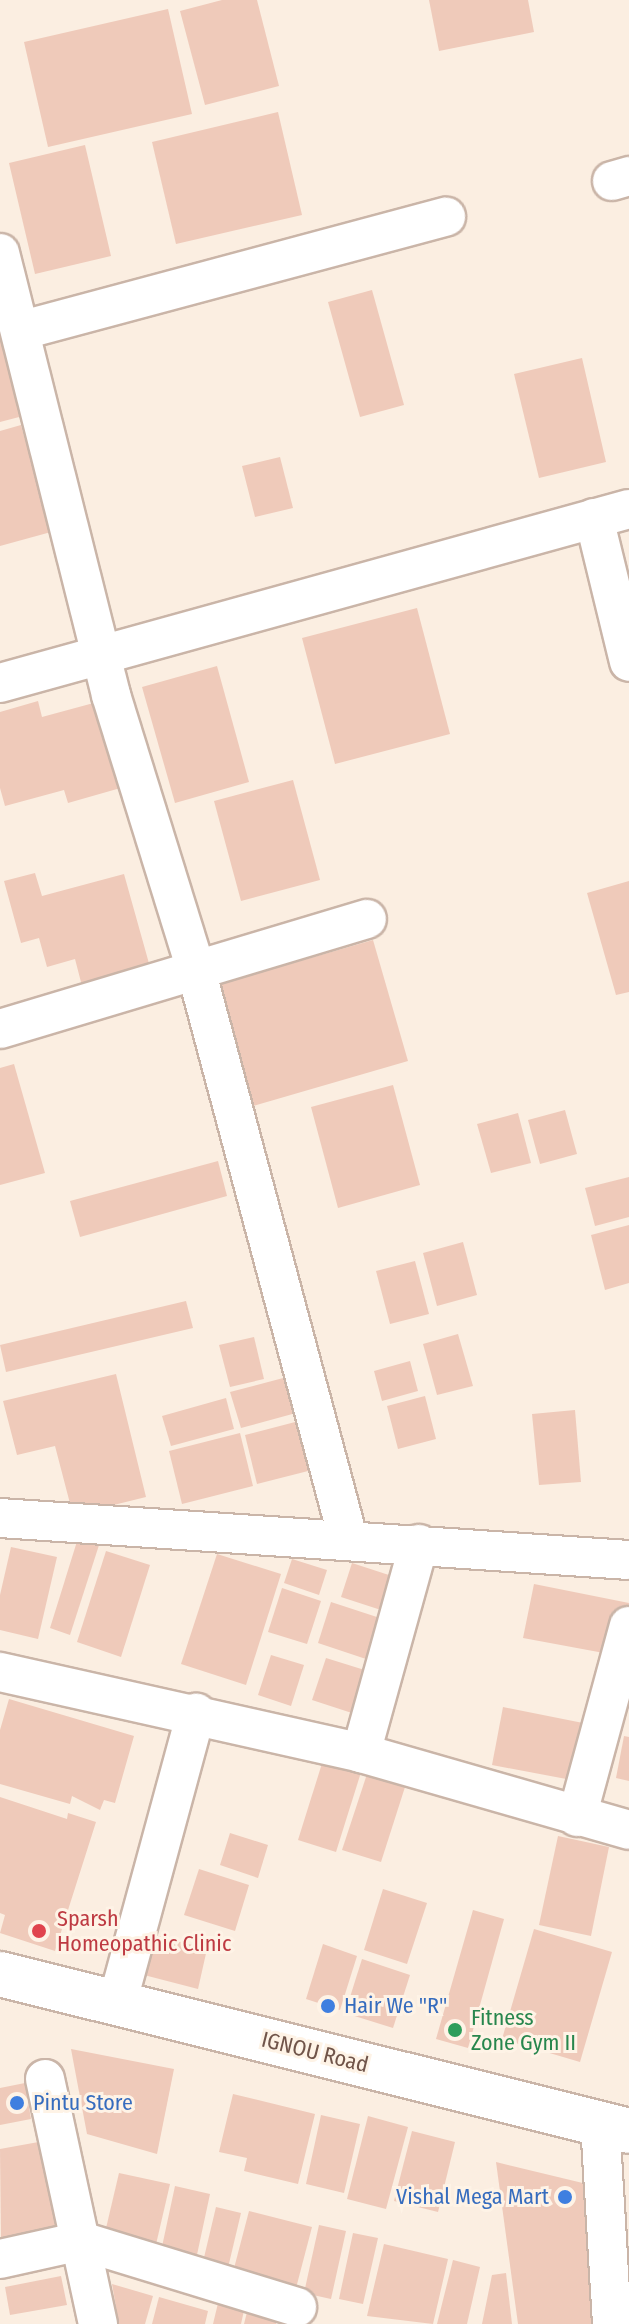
<!DOCTYPE html>
<style>
body{margin:0}
#map{position:relative;width:629px;height:2324px;overflow:hidden;background:#fbeee1;font-family:"Fira Sans Condensed",sans-serif}
div>[style]{position:absolute}
[style*='--x']{left:calc(var(--x)*1px);top:calc(var(--y)*1px);width:calc(var(--w)*1px);rotate:calc(var(--a)*1deg)}
.building>*{inset:0;background:#efcaba}
.roads{filter:drop-shadow(2px 0 #cab5a8) drop-shadow(-2px 0 #cab5a8) drop-shadow(0 2px #cab5a8) drop-shadow(0 -2px #cab5a8)}
.minor>*{height:38px;margin:-19px;padding:0 19px;transform-origin:19px;border-radius:19px;background:#fff}
.tertiary>*{height:44px;margin:-22px;padding:0 22px;transform-origin:22px;border-radius:22px;background:#fff}
.dots>*{width:22px;height:22px;translate:-50% -50%;box-sizing:border-box;border:4px solid #fef3e6;border-radius:50%}
span{translate:-50% -50%;white-space:nowrap;text-align:center;line-height:1.15;-webkit-text-stroke:6px #fef3e6;paint-order:stroke}
.health-label{font-size:22px;color:#be3a42}
.left{translate:0 -50%;text-align:left}
.shop-label{font-size:22px;color:#366cbe}
.right{translate:-100% -50%;text-align:right}
.leisure-label{font-size:22px;color:#27864d}
.street-label{font-size:22px;color:#705449}
</style>
<div id="map">
<div class="building">
<i style="clip-path:polygon(222px 0,257px 0,279px 86px,205px 105px,180px 11px)"></i>
<i style="clip-path:polygon(429px 0,528px 0,534px 32px,439px 51px)"></i>
<i style="clip-path:polygon(168px 9px,192px 114px,48px 147px,24px 42px)"></i>
<i style="clip-path:polygon(278px 112px,302px 215px,176px 244px,152px 142px)"></i>
<i style="clip-path:polygon(85px 145px,111px 256px,35px 274px,9px 163px)"></i>
<i style="clip-path:polygon(372px 290px,404px 405px,360px 417px,328px 302px)"></i>
<i style="clip-path:polygon(0 333px,23px 416px,0 422px)"></i>
<i style="clip-path:polygon(582px 358px,606px 462px,539px 478px,514px 374px)"></i>
<i style="clip-path:polygon(21px 425px,51px 532px,0 546px,0 431px)"></i>
<i style="clip-path:polygon(280px 457px,293px 508px,255px 517px,242px 466px)"></i>
<i style="clip-path:polygon(417px 608px,450px 734px,335px 764px,302px 638px)"></i>
<i style="clip-path:polygon(217px 666px,249px 782px,175px 803px,142px 687px)"></i>
<i style="clip-path:polygon(38px 701px,42px 717px,101px 701px,124px 787px,68px 803px,64px 790px,5px 806px,0 788px,0 712px)"></i>
<i style="clip-path:polygon(293px 780px,320px 880px,241px 901px,214px 801px)"></i>
<i style="clip-path:polygon(35px 873px,42px 896px,124px 874px,150px 967px,82px 986px,75px 959px,47px 967px,39px 938px,21px 943px,4px 881px)"></i>
<i style="clip-path:polygon(629px 881px,629px 992px,616px 995px,587px 893px)"></i>
<i style="clip-path:polygon(373px 940px,408px 1061px,253px 1106px,217px 985px)"></i>
<i style="clip-path:polygon(14px 1064px,45px 1173px,0 1185px,0 1068px)"></i>
<i style="clip-path:polygon(393px 1085px,420px 1185px,338px 1208px,311px 1107px)"></i>
<i style="clip-path:polygon(565px 1110px,577px 1154px,540px 1164px,528px 1120px)"></i>
<i style="clip-path:polygon(518px 1113px,531px 1163px,491px 1173px,477px 1124px)"></i>
<i style="clip-path:polygon(218px 1161px,227px 1196px,80px 1237px,70px 1201px)"></i>
<i style="clip-path:polygon(629px 1177px,629px 1217px,595px 1226px,585px 1188px)"></i>
<i style="clip-path:polygon(629px 1225px,629px 1283px,605px 1290px,591px 1235px)"></i>
<i style="clip-path:polygon(463px 1242px,477px 1295px,437px 1306px,423px 1253px)"></i>
<i style="clip-path:polygon(415px 1261px,429px 1314px,390px 1324px,376px 1271px)"></i>
<i style="clip-path:polygon(186px 1301px,193px 1328px,6px 1372px,0 1345px)"></i>
<i style="clip-path:polygon(458px 1334px,473px 1386px,437px 1395px,423px 1344px)"></i>
<i style="clip-path:polygon(254px 1337px,264px 1379px,230px 1387px,219px 1345px)"></i>
<i style="clip-path:polygon(410px 1361px,418px 1391px,382px 1401px,374px 1371px)"></i>
<i style="clip-path:polygon(116px 1374px,146px 1497px,73px 1515px,55px 1446px,17px 1455px,3px 1401px)"></i>
<i style="clip-path:polygon(287px 1377px,296px 1413px,241px 1428px,230px 1392px)"></i>
<i style="clip-path:polygon(425px 1396px,436px 1439px,398px 1449px,387px 1406px)"></i>
<i style="clip-path:polygon(226px 1398px,234px 1429px,171px 1446px,162px 1416px)"></i>
<i style="clip-path:polygon(575px 1410px,581px 1482px,539px 1485px,532px 1414px)"></i>
<i style="clip-path:polygon(299px 1421px,312px 1470px,257px 1484px,245px 1435px)"></i>
<i style="clip-path:polygon(240px 1433px,253px 1486px,182px 1504px,169px 1451px)"></i>
<i style="clip-path:polygon(79px 1535px,100px 1542px,70px 1635px,50px 1628px)"></i>
<i style="clip-path:polygon(11px 1547px,57px 1557px,38px 1639px,0 1630px,0 1595px)"></i>
<i style="clip-path:polygon(106px 1551px,150px 1565px,121px 1657px,77px 1642px)"></i>
<i style="clip-path:polygon(217px 1554px,281px 1574px,246px 1685px,181px 1664px)"></i>
<i style="clip-path:polygon(292px 1559px,327px 1570px,319px 1595px,284px 1583px)"></i>
<i style="clip-path:polygon(352px 1563px,395px 1577px,384px 1611px,341px 1597px)"></i>
<i style="clip-path:polygon(534px 1584px,629px 1603px,620px 1656px,523px 1638px)"></i>
<i style="clip-path:polygon(282px 1588px,321px 1601px,307px 1644px,268px 1632px)"></i>
<i style="clip-path:polygon(331px 1602px,383px 1619px,369px 1660px,318px 1643px)"></i>
<i style="clip-path:polygon(271px 1655px,304px 1665px,291px 1706px,258px 1695px)"></i>
<i style="clip-path:polygon(326px 1658px,371px 1672px,358px 1715px,312px 1700px)"></i>
<i style="clip-path:polygon(9px 1699px,134px 1736px,115px 1803px,104px 1800px,100px 1810px,72px 1796px,70px 1804px,0 1784px,0 1730px)"></i>
<i style="clip-path:polygon(503px 1707px,588px 1724px,577px 1781px,492px 1765px)"></i>
<i style="clip-path:polygon(624px 1736px,629px 1737px,629px 1781px,616px 1778px)"></i>
<i style="clip-path:polygon(324px 1757px,362px 1769px,336px 1852px,298px 1840px)"></i>
<i style="clip-path:polygon(367px 1774px,405px 1787px,381px 1862px,342px 1850px)"></i>
<i style="clip-path:polygon(0 1797px,67px 1819px,68px 1813px,96px 1822px,55px 1951px,0 1933px,5px 1915px,0 1913px)"></i>
<i style="clip-path:polygon(230px 1833px,268px 1845px,258px 1878px,220px 1865px)"></i>
<i style="clip-path:polygon(558px 1836px,609px 1847px,591px 1936px,539px 1925px)"></i>
<i style="clip-path:polygon(199px 1869px,249px 1885px,235px 1931px,184px 1915px)"></i>
<i style="clip-path:polygon(383px 1889px,427px 1903px,407px 1964px,364px 1950px)"></i>
<i style="clip-path:polygon(473px 1910px,504px 1919px,468px 2048px,436px 2039px)"></i>
<i style="clip-path:polygon(534px 1929px,612px 1952px,580px 2062px,502px 2039px)"></i>
<i style="clip-path:polygon(155px 1935px,207px 1949px,198px 1989px,144px 1975px)"></i>
<i style="clip-path:polygon(323px 1944px,357px 1956px,340px 2010px,306px 1999px)"></i>
<i style="clip-path:polygon(362px 1959px,410px 1975px,393px 2028px,345px 2013px)"></i>
<i style="clip-path:polygon(71px 2049px,174px 2069px,157px 2154px,87px 2134px)"></i>
<i style="clip-path:polygon(25px 2083px,31px 2119px,0 2125px,0 2088px)"></i>
<i style="clip-path:polygon(233px 2094px,315px 2114px,298px 2184px,244px 2171px,247px 2158px,219px 2152px)"></i>
<i style="clip-path:polygon(321px 2115px,360px 2124px,344px 2193px,306px 2184px)"></i>
<i style="clip-path:polygon(368px 2116px,408px 2127px,386px 2209px,347px 2199px)"></i>
<i style="clip-path:polygon(412px 2131px,455px 2142px,438px 2212px,394px 2201px)"></i>
<i style="clip-path:polygon(44px 2141px,60px 2228px,1px 2239px,0 2149px)"></i>
<i style="clip-path:polygon(496px 2162px,591px 2185px,603px 2324px,518px 2324px)"></i>
<i style="clip-path:polygon(119px 2173px,170px 2184px,154px 2253px,103px 2241px)"></i>
<i style="clip-path:polygon(175px 2186px,210px 2194px,195px 2264px,160px 2256px)"></i>
<i style="clip-path:polygon(216px 2207px,241px 2213px,227px 2272px,202px 2266px)"></i>
<i style="clip-path:polygon(249px 2211px,312px 2227px,295px 2292px,232px 2276px)"></i>
<i style="clip-path:polygon(319px 2225px,346px 2231px,331px 2299px,304px 2293px)"></i>
<i style="clip-path:polygon(353px 2233px,378px 2238px,363px 2304px,339px 2299px)"></i>
<i style="clip-path:polygon(384px 2244px,448px 2259px,433px 2324px,367px 2316px)"></i>
<i style="clip-path:polygon(453px 2260px,480px 2267px,467px 2324px,437px 2324px)"></i>
<i style="clip-path:polygon(506px 2273px,512px 2324px,482px 2324px,492px 2275px)"></i>
<i style="clip-path:polygon(61px 2276px,67px 2305px,10px 2315px,5px 2287px)"></i>
<i style="clip-path:polygon(112px 2284px,153px 2296px,145px 2324px,119px 2324px)"></i>
<i style="clip-path:polygon(159px 2297px,208px 2311px,205px 2324px,152px 2324px)"></i>
<i style="clip-path:polygon(219px 2299px,245px 2306px,241px 2324px,213px 2324px)"></i>
<i style="clip-path:polygon(247px 2312px,277px 2318px,276px 2324px,244px 2324px)"></i>
</div>
<div class="roads">
<div class="minor">
<i style="--x:612;--y:181;--w:18;--a:-16"></i>
<i style="--x:0;--y:253;--w:456;--a:75.9"></i>
<i style="--x:111;--y:695;--w:288;--a:72.8"></i>
<i style="--x:196;--y:970;--w:588;--a:75.02"></i>
<i style="--x:23;--y:330;--w:438;--a:-15"></i>
<i style="--x:594;--y:518;--w:148;--a:76.3"></i>
<i style="--x:0;--y:683;--w:653;--a:-15.46"></i>
<i style="--x:0;--y:1029;--w:383;--a:-16.7"></i>
<i style="--x:0;--y:1518;--w:630;--a:3.82"></i>
<i style="--x:0;--y:1672;--w:370;--a:12.6"></i>
<i style="--x:361;--y:1753;--w:279;--a:16"></i>
<i style="--x:361;--y:1753;--w:217;--a:-74.5"></i>
<i style="--x:577;--y:1817;--w:198;--a:-74.8"></i>
<i style="--x:117;--y:2004;--w:302;--a:-74.8"></i>
<i style="--x:45;--y:2079;--w:251;--a:77.8"></i>
<i style="--x:600;--y:2122;--w:202;--a:86.6"></i>
<i style="--x:0;--y:2259;--w:83;--a:-12.5"></i>
<i style="--x:81;--y:2241;--w:226;--a:17"></i>
</div>
<div class="tertiary">
<i style="--x:0;--y:1974;--w:648;--a:14.01"></i>
</div>
</div>
<div class="dots">
<i style="left:39px;top:1931px;background:#e0444e"></i>
<i style="left:328px;top:2006px;background:#3f7fe0"></i>
<i style="left:455px;top:2030px;background:#2e9e5b"></i>
<i style="left:17px;top:2103px;background:#3f7fe0"></i>
<i style="left:565px;top:2197px;background:#3f7fe0"></i>
</div>
<div class="health-label">
<span class="left" style="left:57px;top:1931px">Sparsh<br>Homeopathic Clinic</span>
</div>
<div class="shop-label">
<span class="left" style="left:344px;top:2006px">Hair We "R"</span>
<span class="left" style="left:33px;top:2103px">Pintu Store</span>
<span class="right" style="left:549px;top:2197px">Vishal Mega Mart</span>
</div>
<div class="leisure-label">
<span class="left" style="left:471px;top:2030px">Fitness<br>Zone Gym II</span>
</div>
<div class="street-label">
<span style="left:315px;top:2052px;rotate:14deg">IGNOU Road</span>
</div>
</div>
